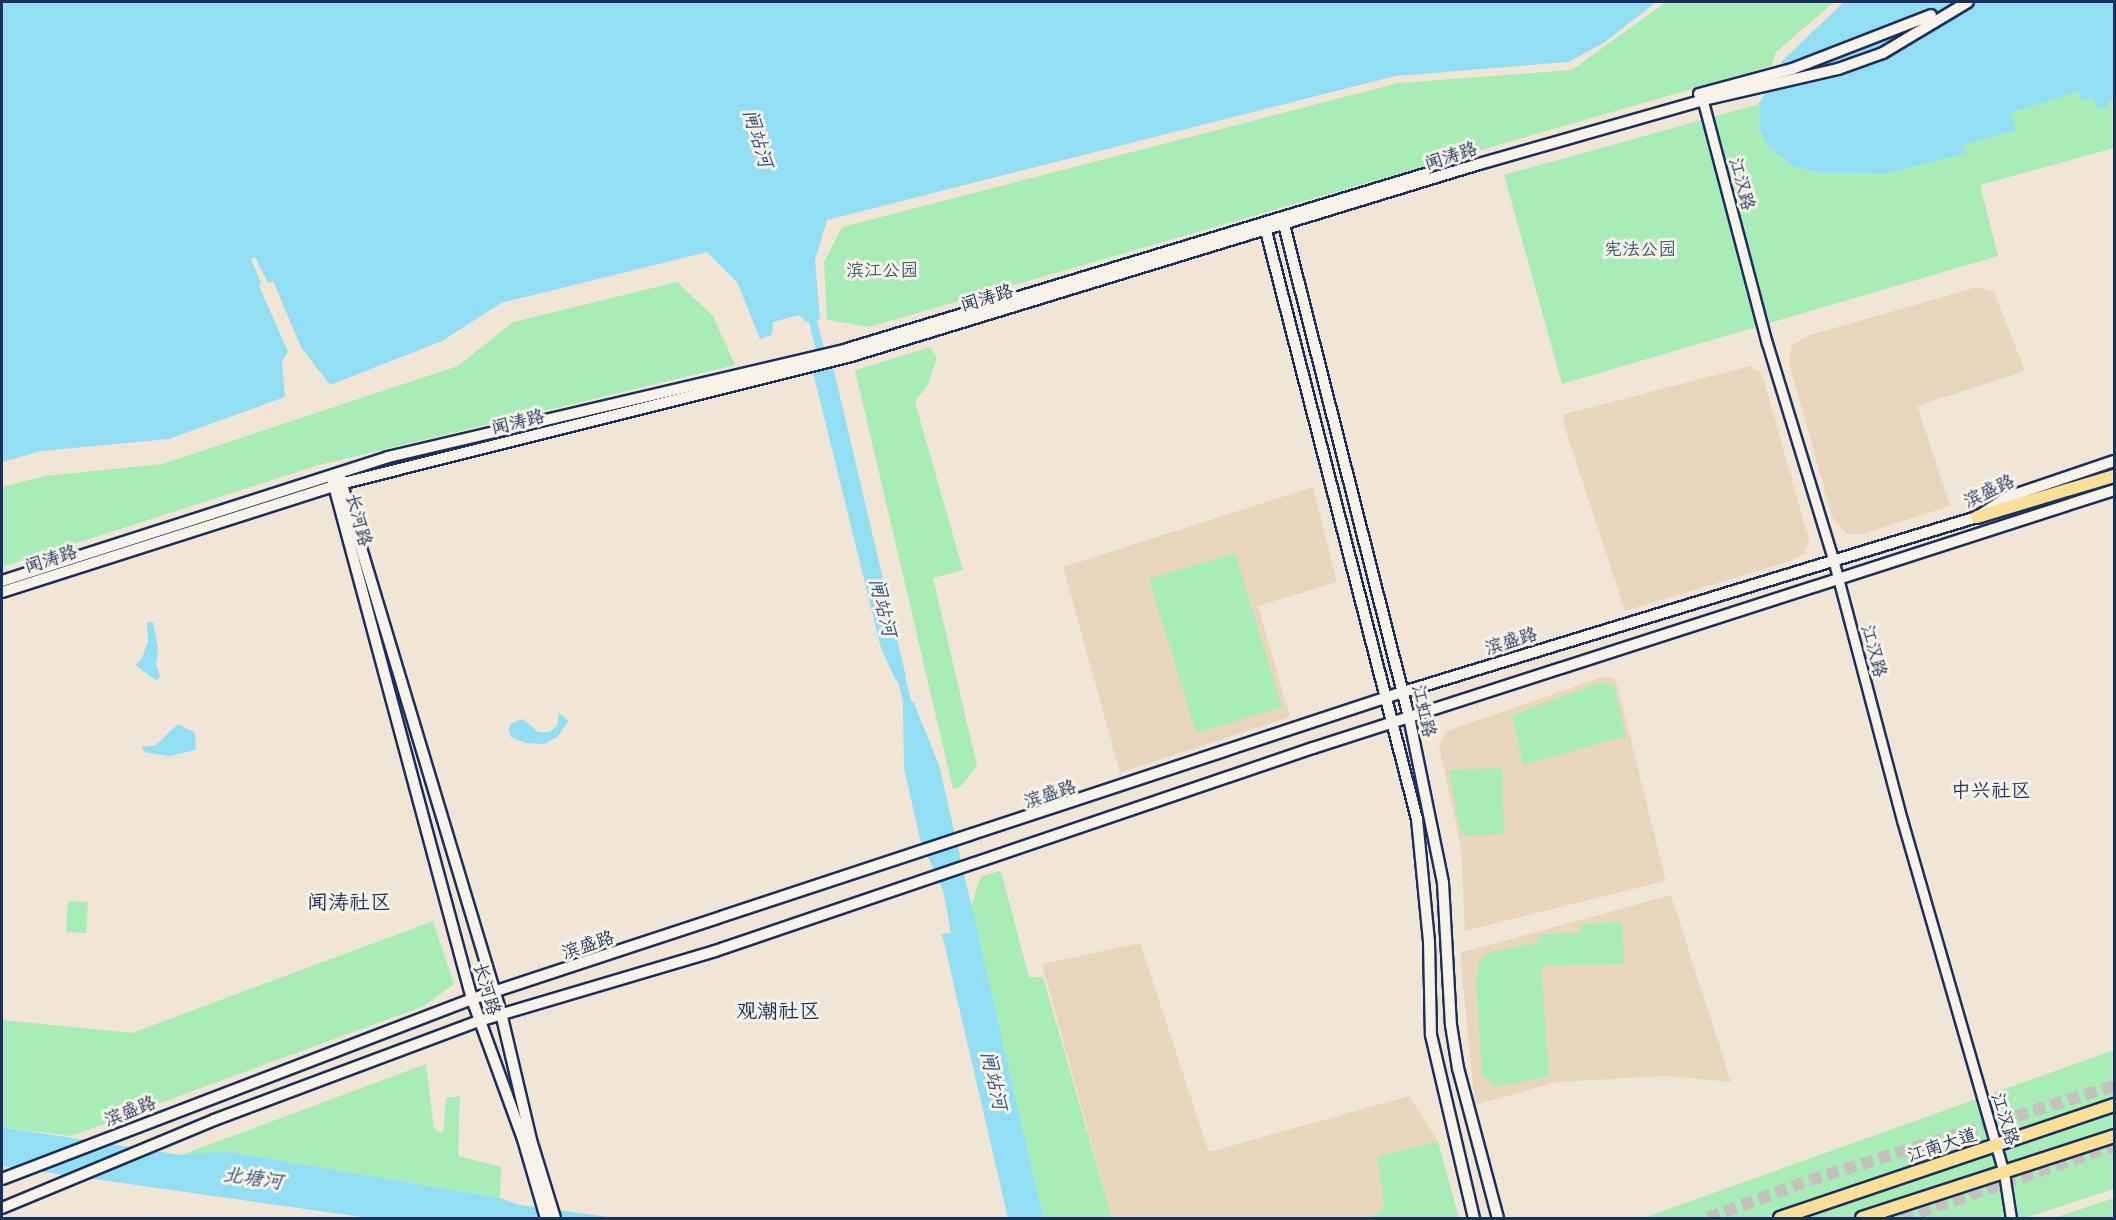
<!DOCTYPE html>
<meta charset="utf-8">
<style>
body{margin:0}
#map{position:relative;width:2116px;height:1220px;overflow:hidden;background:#f1e6d5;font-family:Delius,"LXGW WenKai TC",sans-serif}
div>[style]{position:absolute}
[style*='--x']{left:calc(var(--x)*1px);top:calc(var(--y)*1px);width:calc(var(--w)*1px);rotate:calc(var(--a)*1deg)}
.built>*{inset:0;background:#e9d6be}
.green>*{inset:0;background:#a8ecb7}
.water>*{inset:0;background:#92def3}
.canal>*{height:8px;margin:-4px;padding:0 4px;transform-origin:4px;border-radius:4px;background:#92def3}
.trunk-tunnel>*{height:12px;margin-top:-6px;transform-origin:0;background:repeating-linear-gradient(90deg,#c6c1bd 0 12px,transparent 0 18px)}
.roads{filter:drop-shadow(2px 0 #1b2f5e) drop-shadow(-2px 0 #1b2f5e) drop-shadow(0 2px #1b2f5e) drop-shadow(0 -2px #1b2f5e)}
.tertiary>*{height:9px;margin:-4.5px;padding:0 4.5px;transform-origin:4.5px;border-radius:4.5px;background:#f7f3e8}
.secondary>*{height:10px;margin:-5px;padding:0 5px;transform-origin:5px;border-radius:5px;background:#f7f3e8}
.primary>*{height:12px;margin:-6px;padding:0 6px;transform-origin:6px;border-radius:6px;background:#fadf96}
.trunk>*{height:12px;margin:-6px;padding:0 6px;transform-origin:6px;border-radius:6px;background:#fadf96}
span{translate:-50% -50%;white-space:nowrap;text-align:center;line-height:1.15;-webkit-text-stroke:6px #f7f3e8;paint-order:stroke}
.street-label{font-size:18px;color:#1b2f5e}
.park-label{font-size:18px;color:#375570}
.water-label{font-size:20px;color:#33527c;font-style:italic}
.neighbourhood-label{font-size:20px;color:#1b2f5e}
.quarter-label{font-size:21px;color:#1b2f5e}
.frame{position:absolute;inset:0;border:3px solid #1b2f5e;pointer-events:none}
</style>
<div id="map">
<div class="built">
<i style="clip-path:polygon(1977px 287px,1994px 292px,2025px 371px,1917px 406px,1950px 506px,1859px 535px,1847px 534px,1832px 517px,1789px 362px,1792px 346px,1807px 336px)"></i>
<i style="clip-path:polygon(1751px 366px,1761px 373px,1764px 381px,1809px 540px,1805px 553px,1791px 561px,1625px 611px,1564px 425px,1564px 414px)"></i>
<i style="clip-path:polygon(1313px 487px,1337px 582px,1258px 606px,1290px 717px,1120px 773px,1063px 567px)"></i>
<i style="clip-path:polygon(1605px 676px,1616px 680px,1666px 881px,1465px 931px,1461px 847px,1439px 746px,1447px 731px)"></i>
<i style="clip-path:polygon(1671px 895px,1731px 1082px,1665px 1076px,1557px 1082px,1475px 1105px,1460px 953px)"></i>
<i style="clip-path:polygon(1140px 943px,1209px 1152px,1409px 1096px,1438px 1141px,1377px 1157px,1384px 1207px,1370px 1218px,1112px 1218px,1042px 964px)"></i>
</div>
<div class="green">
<i style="clip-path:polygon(1666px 2px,1834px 2px,1776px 52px,1771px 66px,869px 327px,827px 320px,824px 262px,842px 227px,1398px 83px,1572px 70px)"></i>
<i style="clip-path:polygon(2079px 91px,2110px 105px,2109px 100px,2114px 98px,2114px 148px,1980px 185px,1998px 256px,1562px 384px,1504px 175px,1759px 104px,1760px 131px,1768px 146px,1792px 166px,1819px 173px,1884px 174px,1966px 152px,1963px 145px,2016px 130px,2011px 113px)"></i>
<i style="clip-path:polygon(677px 282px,713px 316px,735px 365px,319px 465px,2px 567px,2px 487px,45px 476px,162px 464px,458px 366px,513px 322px)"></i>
<i style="clip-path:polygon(931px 347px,937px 359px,928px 384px,915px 402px,963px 570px,933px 578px,977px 766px,960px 787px,953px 789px,855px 370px)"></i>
<i style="clip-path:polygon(1235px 553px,1282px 707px,1196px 733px,1149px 579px)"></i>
<i style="clip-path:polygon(1603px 682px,1614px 686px,1626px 736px,1523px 765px,1512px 715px)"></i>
<i style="clip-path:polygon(1502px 768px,1504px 834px,1465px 836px,1460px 829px,1449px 770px)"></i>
<i style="clip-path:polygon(1001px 871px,1029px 977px,1043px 977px,1112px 1218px,1043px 1218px,971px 907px,981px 876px)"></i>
<i style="clip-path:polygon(68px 901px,88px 902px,86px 933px,66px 932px)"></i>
<i style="clip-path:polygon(433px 921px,454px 984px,424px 1006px,71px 1136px,2px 1127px,2px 1020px,132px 1033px)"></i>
<i style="clip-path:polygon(1622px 922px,1624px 964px,1541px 966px,1549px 1076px,1496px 1087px,1482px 1075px,1476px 982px,1479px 963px,1487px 953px,1539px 942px,1540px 934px,1581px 933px,1581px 924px)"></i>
<i style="clip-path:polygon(2114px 1050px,2114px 1189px,2025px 1218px,1643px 1218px)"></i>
<i style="clip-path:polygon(426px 1064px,434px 1129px,443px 1133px,446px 1098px,460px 1096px,458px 1156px,501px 1167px,500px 1198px,223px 1151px,181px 1155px)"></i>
<i style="clip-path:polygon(1438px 1141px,1459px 1218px,1370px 1218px,1384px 1207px,1377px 1157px)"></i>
<i style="clip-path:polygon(2114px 1198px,2114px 1218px,2054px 1218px)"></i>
</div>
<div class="water">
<i style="clip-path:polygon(2px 2px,1656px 2px,1605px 42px,1569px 62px,1395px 76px,827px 220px,815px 260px,820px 319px,806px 322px,799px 315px,773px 322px,772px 335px,760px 339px,737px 282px,707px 252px,501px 303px,442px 341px,330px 385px,301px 347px,273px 281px,268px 283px,255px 257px,251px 259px,261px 283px,259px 286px,288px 352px,282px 361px,285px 397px,169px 439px,41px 451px,2px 462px)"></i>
<i style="clip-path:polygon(1844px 2px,2114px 2px,2114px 98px,2109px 100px,2110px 105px,2097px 109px,2093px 97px,2081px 101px,2079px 91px,2011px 113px,2016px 130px,1963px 145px,1966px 153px,1884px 174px,1819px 173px,1792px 166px,1768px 146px,1760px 131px,1759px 104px,1782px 61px)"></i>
<i style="clip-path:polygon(833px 367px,906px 677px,896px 681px,881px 648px,813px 372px)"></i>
<i style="clip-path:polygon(147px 622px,153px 622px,158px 649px,156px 664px,160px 676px,157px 681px,135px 665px,141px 660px,148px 642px)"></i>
<i style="clip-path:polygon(913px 701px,939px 765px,1043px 1218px,1008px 1218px,942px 934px,951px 933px,943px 890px,920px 839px,904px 768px,903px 704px)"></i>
<i style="clip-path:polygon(559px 713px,569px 721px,557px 737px,544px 744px,525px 743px,511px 737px,508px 730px,512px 723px,523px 719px,538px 732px,549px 732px,557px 726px)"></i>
<i style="clip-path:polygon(178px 724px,195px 733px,196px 750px,169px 756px,144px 752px,142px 747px,156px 745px)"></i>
<i style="clip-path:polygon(2px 1127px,181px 1155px,223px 1151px,500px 1198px,520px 1205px,616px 1218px,369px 1218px,2px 1166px)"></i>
</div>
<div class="canal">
<i style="--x:810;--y:310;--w:53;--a:75.7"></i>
<i style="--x:899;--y:668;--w:46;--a:76.3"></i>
</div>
<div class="trunk-tunnel">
<i style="--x:1708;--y:1218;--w:109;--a:-20.4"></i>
<i style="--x:1810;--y:1180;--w:318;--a:-17.2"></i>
<i style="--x:1902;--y:1218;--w:224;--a:-18.8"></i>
</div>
<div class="roads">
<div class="tertiary">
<i style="--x:1701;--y:94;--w:258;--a:75.2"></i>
<i style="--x:1767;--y:343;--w:226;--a:73"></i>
<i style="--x:1833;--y:559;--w:270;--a:75.2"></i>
<i style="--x:1902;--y:820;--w:367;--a:73.9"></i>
<i style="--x:2004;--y:1173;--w:46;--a:81.2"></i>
</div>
<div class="secondary">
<i style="--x:1699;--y:94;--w:96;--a:-15"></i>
<i style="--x:1792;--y:69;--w:149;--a:-21.2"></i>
<i style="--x:1283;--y:221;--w:512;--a:75.75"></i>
<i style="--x:1409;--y:717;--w:169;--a:78.4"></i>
<i style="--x:1443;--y:883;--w:142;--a:86.8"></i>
<i style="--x:1451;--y:1025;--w:44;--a:80.8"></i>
<i style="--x:1458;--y:1068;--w:155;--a:75.1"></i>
<i style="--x:1265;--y:227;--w:611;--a:75.6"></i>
<i style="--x:1417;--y:819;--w:124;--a:84.4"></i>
<i style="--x:1429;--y:942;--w:93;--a:88.8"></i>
<i style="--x:1431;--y:1035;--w:188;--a:76.8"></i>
<i style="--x:340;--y:478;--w:559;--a:73.25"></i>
<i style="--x:501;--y:1013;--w:130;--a:76.7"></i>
<i style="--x:531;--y:1140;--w:82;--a:72.9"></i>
<i style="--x:333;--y:482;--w:535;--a:74.95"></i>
<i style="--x:472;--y:999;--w:149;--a:70"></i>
<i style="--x:523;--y:1139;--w:82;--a:73.8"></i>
<i style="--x:2;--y:581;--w:405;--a:-17.8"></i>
<i style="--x:388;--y:457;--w:472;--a:-13.2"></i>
<i style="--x:847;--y:349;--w:604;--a:-16.84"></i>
<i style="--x:2;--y:592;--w:359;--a:-17.7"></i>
<i style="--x:344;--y:483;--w:523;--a:-14.06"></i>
<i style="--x:851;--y:356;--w:657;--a:-17"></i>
<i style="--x:1479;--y:164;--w:234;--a:-15.9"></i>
<i style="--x:1704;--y:100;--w:138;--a:-13"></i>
<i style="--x:1838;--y:69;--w:48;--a:-19.6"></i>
<i style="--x:1883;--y:53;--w:99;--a:-31"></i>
<i style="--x:2;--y:1179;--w:503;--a:-20.96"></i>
<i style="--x:472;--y:999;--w:980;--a:-18.25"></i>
<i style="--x:1403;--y:692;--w:600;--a:-16.96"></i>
<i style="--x:1977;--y:517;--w:37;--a:-33"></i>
<i style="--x:2008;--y:497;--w:112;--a:-18.8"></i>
<i style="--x:2;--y:1208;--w:230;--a:-22.5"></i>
<i style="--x:214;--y:1120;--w:283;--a:-20.5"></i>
<i style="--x:479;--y:1021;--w:246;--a:-16.5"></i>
<i style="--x:715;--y:951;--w:632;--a:-18.75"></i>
<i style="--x:1313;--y:748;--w:842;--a:-17.85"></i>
</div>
<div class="primary">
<i style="--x:1780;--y:1218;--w:353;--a:-18.7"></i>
<i style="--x:1862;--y:1218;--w:265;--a:-18"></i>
</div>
<div class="trunk">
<i style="--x:1977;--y:517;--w:143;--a:-16.7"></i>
</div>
</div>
<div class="street-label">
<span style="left:1451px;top:156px;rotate:-18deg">闻涛路</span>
<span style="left:1742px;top:184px;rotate:75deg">江汉路</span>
<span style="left:987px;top:298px;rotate:-17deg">闻涛路</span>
<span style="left:518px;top:422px;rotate:-14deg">闻涛路</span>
<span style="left:1989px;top:491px;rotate:-25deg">滨盛路</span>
<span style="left:359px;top:520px;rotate:75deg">长河路</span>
<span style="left:51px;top:559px;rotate:-18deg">闻涛路</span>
<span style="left:1511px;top:641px;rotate:-17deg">滨盛路</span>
<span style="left:1874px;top:651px;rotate:75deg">江汉路</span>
<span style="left:1424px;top:711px;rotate:77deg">江虹路</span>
<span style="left:1050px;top:794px;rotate:-18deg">滨盛路</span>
<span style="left:588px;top:945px;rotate:-18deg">滨盛路</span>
<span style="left:487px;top:989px;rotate:73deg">长河路</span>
<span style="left:130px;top:1111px;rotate:-21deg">滨盛路</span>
<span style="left:2005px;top:1119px;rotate:73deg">江汉路</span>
<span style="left:1942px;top:1145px;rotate:-18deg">江南大道</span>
</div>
<div class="park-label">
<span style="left:1640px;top:249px">宪法公园</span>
<span style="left:882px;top:270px">滨江公园</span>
</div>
<div class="water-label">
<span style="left:759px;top:138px;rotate:73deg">闸站河</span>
<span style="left:884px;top:607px;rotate:76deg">闸站河</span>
<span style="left:995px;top:1080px;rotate:77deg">闸站河</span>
<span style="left:253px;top:1177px;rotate:8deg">北塘河</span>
</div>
<div class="neighbourhood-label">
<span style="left:1991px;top:789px">中兴社区</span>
</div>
<div class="quarter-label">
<span style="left:349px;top:902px">闻涛社区</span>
<span style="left:778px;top:1011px">观潮社区</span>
</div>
<div class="frame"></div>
</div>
